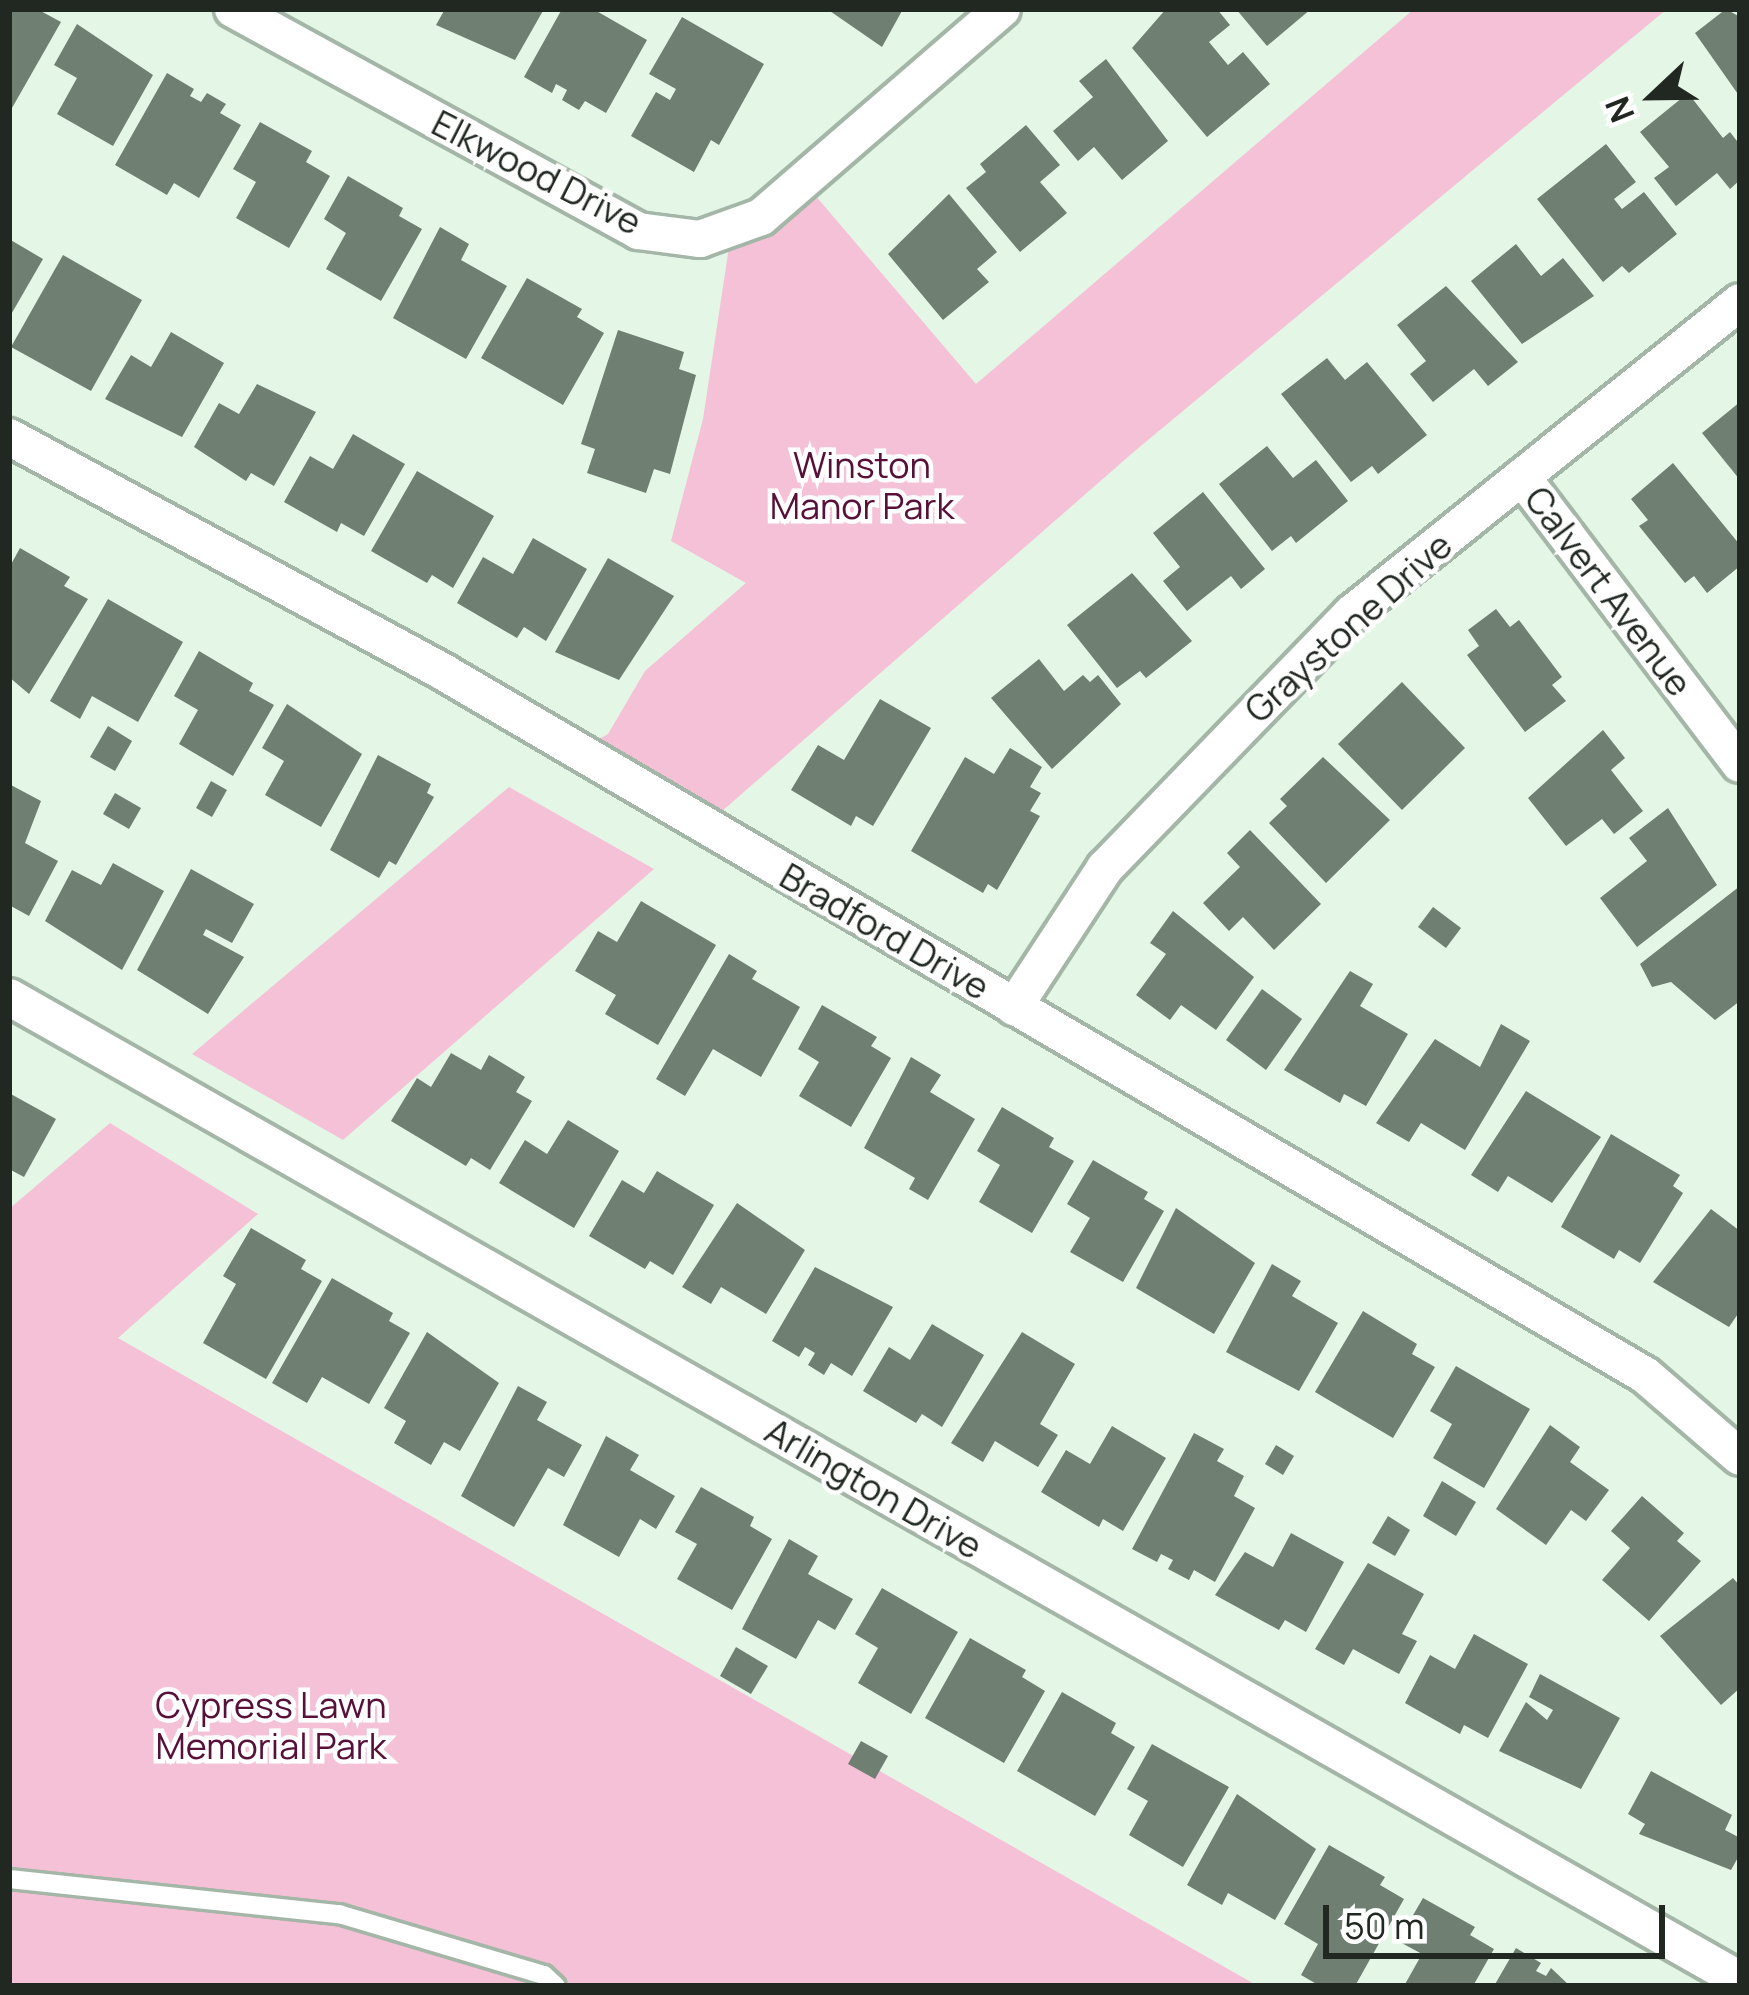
<!DOCTYPE html>
<style>
body{margin:0}
#map{position:relative;width:1749px;height:1995px;overflow:hidden;background:#e4f7e7;font-family:Manrope,sans-serif}
div>[style]{position:absolute}
[style*='--x']{left:calc(var(--x)*1px);top:calc(var(--y)*1px);width:calc(var(--w)*1px);rotate:calc(var(--a)*1deg)}
.green>*{inset:0;background:#f4c1d6}
.building>*{inset:0;background:#6f7f72}
.roads{filter:drop-shadow(3px 0 #a4b6a7) drop-shadow(-3px 0 #a4b6a7) drop-shadow(0 3px #a4b6a7) drop-shadow(0 -3px #a4b6a7)}
.service>*{height:18px;margin:-9px;padding:0 9px;transform-origin:9px;border-radius:9px;background:#fff}
.minor>*{height:36px;margin:-18px;padding:0 18px;transform-origin:18px;border-radius:18px;background:#fff}
span{translate:-50% -50%;white-space:nowrap;text-align:center;line-height:1.15;-webkit-text-stroke:9px #fff;paint-order:stroke}
.street-label{font-size:36px;color:#212822}
.park-label{font-size:36px;color:#571037}
.frame{position:absolute;inset:0;border:12px solid #212822;pointer-events:none}
.north{position:absolute;left:1593px;top:36px;width:120px;height:120px;-webkit-text-stroke:9px #fff;paint-order:stroke;rotate:248deg;font-size:33px;font-weight:700;line-height:48px;text-align:center;color:#212822}
.north::after{content:'';display:block;margin:auto;width:42px;height:54px;background:#212822;clip-path:polygon(50% 0,100% 100%,50% 72%,0 100%)}
.scale{position:absolute;left:1323px;top:1905px;width:342px;height:54px;box-sizing:border-box;border:6px solid #212822;border-top:0;padding-left:15px;font-size:36px;line-height:42px;white-space:nowrap;color:#212822;-webkit-text-stroke:9px #fff;paint-order:stroke}
</style>
<div id="map">
<div class="green">
<i style="clip-path:polygon(1414px 9px,1667px 9px,1136px 450px,705px 826px,578px 751px,608px 734px,645px 671px,746px 583px,671px 541px,703px 419px,732px 227px,803px 181px,976px 384px)"></i>
<i style="clip-path:polygon(509px 787px,654px 869px,343px 1140px,192px 1054px)"></i>
<i style="clip-path:polygon(110px 1123px,258px 1214px,118px 1338px,1258px 1986px,9px 1986px,9px 1209px)"></i>
</div>
<div class="building">
<i style="clip-path:polygon(9px 9px,37px 9px,61px 22px,12px 108px)"></i>
<i style="clip-path:polygon(445px 9px,544px 9px,515px 60px,436px 25px)"></i>
<i style="clip-path:polygon(562px 9px,593px 9px,647px 40px,606px 113px,585px 101px,579px 110px,562px 100px,567px 90px,556px 84px,552px 93px,524px 77px)"></i>
<i style="clip-path:polygon(827px 9px,903px 9px,882px 47px)"></i>
<i style="clip-path:polygon(1166px 9px,1217px 9px,1230px 25px,1209px 42px,1228px 65px,1243px 52px,1270px 84px,1207px 137px,1132px 48px)"></i>
<i style="clip-path:polygon(1236px 9px,1311px 9px,1267px 46px)"></i>
<i style="clip-path:polygon(1726px 9px,1740px 17px,1740px 97px,1695px 33px)"></i>
<i style="clip-path:polygon(682px 17px,764px 64px,719px 145px,711px 140px,694px 172px,631px 136px,656px 92px,670px 100px,676px 89px,649px 74px)"></i>
<i style="clip-path:polygon(77px 24px,153px 75px,113px 146px,57px 114px,77px 78px,54px 65px)"></i>
<i style="clip-path:polygon(1106px 59px,1168px 141px,1122px 180px,1094px 147px,1078px 161px,1053px 131px,1093px 97px,1079px 81px)"></i>
<i style="clip-path:polygon(167px 73px,194px 89px,190px 96px,201px 102px,207px 93px,226px 104px,220px 113px,241px 125px,199px 198px,174px 183px,167px 195px,115px 165px)"></i>
<i style="clip-path:polygon(1688px 93px,1723px 138px,1730px 132px,1740px 145px,1740px 180px,1730px 189px,1717px 173px,1676px 206px,1654px 178px,1669px 167px,1640px 132px)"></i>
<i style="clip-path:polygon(260px 122px,312px 151px,306px 162px,330px 176px,289px 248px,236px 218px,256px 182px,233px 169px)"></i>
<i style="clip-path:polygon(1026px 125px,1060px 165px,1040px 182px,1067px 213px,1020px 252px,966px 188px,986px 172px,980px 164px)"></i>
<i style="clip-path:polygon(1606px 144px,1636px 182px,1614px 199px,1622px 209px,1644px 192px,1677px 234px,1629px 273px,1622px 266px,1603px 282px,1537px 199px)"></i>
<i style="clip-path:polygon(348px 176px,403px 208px,399px 216px,422px 229px,381px 301px,326px 269px,346px 233px,324px 219px)"></i>
<i style="clip-path:polygon(949px 194px,997px 252px,977px 269px,989px 282px,943px 320px,888px 254px)"></i>
<i style="clip-path:polygon(440px 227px,469px 244px,461px 260px,507px 286px,466px 359px,393px 318px)"></i>
<i style="clip-path:polygon(9px 239px,43px 259px,9px 318px)"></i>
<i style="clip-path:polygon(1516px 244px,1541px 276px,1563px 258px,1594px 296px,1522px 344px,1471px 281px)"></i>
<i style="clip-path:polygon(63px 255px,142px 300px,91px 391px,11px 347px)"></i>
<i style="clip-path:polygon(527px 278px,582px 309px,577px 317px,604px 333px,563px 405px,481px 358px)"></i>
<i style="clip-path:polygon(1446px 286px,1518px 362px,1488px 386px,1474px 369px,1433px 402px,1410px 374px,1426px 361px,1397px 325px)"></i>
<i style="clip-path:polygon(618px 330px,684px 352px,679px 369px,696px 375px,670px 474px,654px 469px,646px 493px,587px 473px,595px 449px,581px 444px)"></i>
<i style="clip-path:polygon(171px 332px,224px 363px,182px 437px,105px 399px,131px 355px,151px 367px)"></i>
<i style="clip-path:polygon(1327px 358px,1345px 380px,1367px 362px,1427px 435px,1378px 474px,1372px 466px,1351px 482px,1281px 394px)"></i>
<i style="clip-path:polygon(257px 384px,316px 412px,274px 486px,251px 473px,246px 481px,194px 447px,219px 403px,239px 414px)"></i>
<i style="clip-path:polygon(1740px 402px,1740px 480px,1702px 433px)"></i>
<i style="clip-path:polygon(353px 434px,405px 464px,364px 536px,341px 523px,337px 532px,284px 502px,310px 456px,333px 469px)"></i>
<i style="clip-path:polygon(1267px 446px,1293px 478px,1316px 460px,1348px 501px,1296px 543px,1291px 536px,1272px 551px,1219px 484px)"></i>
<i style="clip-path:polygon(1673px 463px,1740px 545px,1740px 566px,1707px 593px,1694px 576px,1685px 583px,1639px 526px,1648px 520px,1631px 499px)"></i>
<i style="clip-path:polygon(417px 471px,494px 516px,453px 588px,432px 575px,427px 583px,371px 551px)"></i>
<i style="clip-path:polygon(1203px 492px,1265px 569px,1241px 589px,1231px 576px,1187px 611px,1163px 581px,1180px 567px,1153px 533px)"></i>
<i style="clip-path:polygon(533px 538px,587px 569px,546px 641px,524px 627px,517px 638px,457px 603px,483px 557px,513px 574px)"></i>
<i style="clip-path:polygon(20px 548px,70px 577px,64px 586px,88px 599px,29px 694px,9px 677px,9px 568px)"></i>
<i style="clip-path:polygon(608px 558px,674px 596px,619px 680px,555px 652px)"></i>
<i style="clip-path:polygon(1132px 573px,1192px 641px,1146px 678px,1140px 671px,1117px 688px,1067px 625px)"></i>
<i style="clip-path:polygon(108px 599px,183px 642px,138px 722px,92px 696px,80px 719px,50px 701px)"></i>
<i style="clip-path:polygon(1496px 609px,1510px 627px,1519px 620px,1562px 677px,1552px 685px,1566px 701px,1525px 732px,1467px 655px,1479px 646px,1468px 630px)"></i>
<i style="clip-path:polygon(199px 651px,253px 683px,249px 691px,274px 705px,233px 776px,179px 744px,198px 710px,174px 696px)"></i>
<i style="clip-path:polygon(1039px 659px,1064px 691px,1083px 675px,1090px 682px,1098px 675px,1121px 704px,1052px 769px,991px 698px)"></i>
<i style="clip-path:polygon(1402px 682px,1465px 748px,1402px 810px,1338px 744px)"></i>
<i style="clip-path:polygon(880px 699px,931px 728px,873px 826px,856px 816px,851px 826px,791px 790px,818px 745px,844px 760px)"></i>
<i style="clip-path:polygon(287px 704px,362px 754px,321px 827px,265px 795px,284px 761px,262px 748px)"></i>
<i style="clip-path:polygon(108px 726px,132px 741px,115px 771px,90px 757px)"></i>
<i style="clip-path:polygon(1603px 730px,1625px 758px,1611px 770px,1643px 811px,1614px 834px,1602px 819px,1566px 846px,1528px 798px)"></i>
<i style="clip-path:polygon(1010px 748px,1042px 767px,1030px 787px,1041px 793px,1030px 811px,1040px 816px,997px 890px,988px 884px,983px 893px,911px 851px,965px 757px,994px 774px)"></i>
<i style="clip-path:polygon(378px 755px,431px 784px,427px 793px,434px 797px,396px 865px,389px 861px,379px 878px,330px 850px)"></i>
<i style="clip-path:polygon(1323px 757px,1390px 820px,1326px 883px,1269px 823px,1287px 806px,1280px 799px)"></i>
<i style="clip-path:polygon(211px 781px,227px 790px,212px 817px,196px 808px)"></i>
<i style="clip-path:polygon(9px 784px,41px 801px,25px 843px,58px 861px,29px 916px,9px 905px)"></i>
<i style="clip-path:polygon(115px 793px,141px 808px,129px 829px,103px 814px)"></i>
<i style="clip-path:polygon(1668px 808px,1717px 885px,1637px 947px,1600px 898px,1647px 861px,1629px 838px)"></i>
<i style="clip-path:polygon(1250px 830px,1321px 904px,1274px 950px,1243px 917px,1229px 931px,1203px 903px,1240px 867px,1227px 853px)"></i>
<i style="clip-path:polygon(113px 863px,164px 891px,122px 970px,45px 921px,72px 870px,101px 885px)"></i>
<i style="clip-path:polygon(191px 869px,254px 904px,232px 943px,206px 929px,203px 935px,244px 957px,208px 1014px,137px 970px)"></i>
<i style="clip-path:polygon(1740px 886px,1740px 1001px,1715px 1020px,1671px 982px,1652px 987px,1640px 964px)"></i>
<i style="clip-path:polygon(641px 901px,716px 945px,658px 1045px,605px 1014px,616px 995px,575px 971px,598px 931px,617px 942px)"></i>
<i style="clip-path:polygon(1433px 907px,1461px 928px,1446px 948px,1418px 927px)"></i>
<i style="clip-path:polygon(1173px 911px,1254px 977px,1216px 1030px,1181px 1005px,1170px 1020px,1136px 995px,1166px 954px,1150px 943px)"></i>
<i style="clip-path:polygon(729px 954px,757px 971px,752px 979px,800px 1007px,761px 1077px,713px 1049px,685px 1096px,656px 1079px)"></i>
<i style="clip-path:polygon(1350px 971px,1373px 984px,1360px 1006px,1408px 1034px,1366px 1106px,1344px 1094px,1340px 1103px,1284px 1070px)"></i>
<i style="clip-path:polygon(1262px 989px,1302px 1019px,1266px 1070px,1226px 1040px)"></i>
<i style="clip-path:polygon(822px 1005px,877px 1037px,871px 1046px,891px 1058px,851px 1127px,799px 1096px,819px 1062px,798px 1049px)"></i>
<i style="clip-path:polygon(1501px 1024px,1530px 1041px,1465px 1150px,1421px 1123px,1409px 1142px,1376px 1123px,1435px 1039px,1480px 1067px)"></i>
<i style="clip-path:polygon(451px 1053px,481px 1070px,489px 1055px,525px 1077px,516px 1092px,532px 1101px,490px 1170px,471px 1158px,466px 1166px,391px 1121px,417px 1078px,431px 1087px)"></i>
<i style="clip-path:polygon(911px 1057px,941px 1075px,930px 1092px,975px 1119px,928px 1200px,909px 1189px,915px 1178px,864px 1148px)"></i>
<i style="clip-path:polygon(1526px 1091px,1601px 1137px,1552px 1203px,1508px 1176px,1498px 1192px,1471px 1175px)"></i>
<i style="clip-path:polygon(9px 1093px,56px 1119px,24px 1177px,9px 1169px)"></i>
<i style="clip-path:polygon(1002px 1107px,1054px 1138px,1049px 1147px,1074px 1161px,1032px 1233px,979px 1202px,1000px 1165px,977px 1151px)"></i>
<i style="clip-path:polygon(568px 1120px,619px 1151px,574px 1228px,499px 1183px,525px 1140px,547px 1154px)"></i>
<i style="clip-path:polygon(1611px 1134px,1680px 1175px,1673px 1186px,1683px 1193px,1640px 1263px,1619px 1250px,1614px 1259px,1561px 1227px)"></i>
<i style="clip-path:polygon(1093px 1160px,1148px 1192px,1144px 1199px,1164px 1211px,1123px 1282px,1070px 1252px,1090px 1218px,1067px 1204px)"></i>
<i style="clip-path:polygon(657px 1171px,714px 1205px,673px 1275px,650px 1261px,645px 1269px,589px 1236px,622px 1180px,644px 1193px)"></i>
<i style="clip-path:polygon(737px 1203px,805px 1250px,766px 1314px,721px 1287px,711px 1304px,682px 1287px)"></i>
<i style="clip-path:polygon(1176px 1208px,1255px 1263px,1214px 1334px,1136px 1288px)"></i>
<i style="clip-path:polygon(1711px 1209px,1740px 1231px,1740px 1311px,1729px 1327px,1653px 1282px)"></i>
<i style="clip-path:polygon(251px 1228px,306px 1260px,301px 1269px,322px 1281px,266px 1379px,203px 1343px,236px 1284px,223px 1276px)"></i>
<i style="clip-path:polygon(1272px 1264px,1301px 1281px,1292px 1296px,1338px 1323px,1299px 1391px,1226px 1352px)"></i>
<i style="clip-path:polygon(815px 1267px,893px 1307px,852px 1376px,831px 1363px,824px 1375px,808px 1365px,815px 1353px,805px 1347px,799px 1357px,772px 1341px)"></i>
<i style="clip-path:polygon(332px 1278px,393px 1313px,389px 1321px,410px 1333px,369px 1404px,322px 1377px,307px 1403px,272px 1383px)"></i>
<i style="clip-path:polygon(1363px 1311px,1417px 1344px,1412px 1354px,1435px 1367px,1393px 1438px,1315px 1392px)"></i>
<i style="clip-path:polygon(932px 1324px,984px 1355px,942px 1427px,922px 1414px,916px 1423px,863px 1391px,889px 1347px,910px 1360px)"></i>
<i style="clip-path:polygon(427px 1332px,499px 1383px,460px 1451px,444px 1442px,431px 1465px,394px 1443px,406px 1421px,384px 1408px)"></i>
<i style="clip-path:polygon(1022px 1332px,1075px 1364px,1040px 1424px,1058px 1435px,1038px 1467px,995px 1441px,983px 1462px,951px 1443px)"></i>
<i style="clip-path:polygon(1456px 1366px,1530px 1409px,1484px 1488px,1433px 1458px,1452px 1424px,1430px 1411px)"></i>
<i style="clip-path:polygon(518px 1386px,547px 1402px,537px 1420px,582px 1445px,564px 1477px,548px 1468px,514px 1527px,461px 1496px)"></i>
<i style="clip-path:polygon(1550px 1425px,1580px 1447px,1570px 1462px,1609px 1490px,1586px 1521px,1571px 1510px,1546px 1545px,1496px 1509px)"></i>
<i style="clip-path:polygon(1112px 1426px,1166px 1458px,1123px 1531px,1103px 1519px,1099px 1527px,1041px 1492px,1066px 1450px,1090px 1464px)"></i>
<i style="clip-path:polygon(1194px 1433px,1224px 1449px,1217px 1461px,1244px 1476px,1234px 1496px,1255px 1508px,1215px 1582px,1194px 1570px,1189px 1580px,1168px 1569px,1173px 1560px,1161px 1554px,1157px 1562px,1132px 1549px)"></i>
<i style="clip-path:polygon(606px 1436px,639px 1455px,630px 1470px,675px 1496px,656px 1529px,640px 1519px,619px 1557px,563px 1525px)"></i>
<i style="clip-path:polygon(1276px 1445px,1294px 1456px,1283px 1475px,1265px 1464px)"></i>
<i style="clip-path:polygon(1442px 1481px,1476px 1502px,1456px 1536px,1423px 1516px)"></i>
<i style="clip-path:polygon(701px 1487px,754px 1517px,750px 1526px,772px 1539px,732px 1610px,677px 1579px,697px 1544px,675px 1532px)"></i>
<i style="clip-path:polygon(1642px 1496px,1684px 1533px,1677px 1541px,1701px 1561px,1649px 1621px,1602px 1580px,1630px 1548px,1611px 1531px)"></i>
<i style="clip-path:polygon(1388px 1516px,1410px 1530px,1395px 1556px,1372px 1543px)"></i>
<i style="clip-path:polygon(1291px 1533px,1344px 1562px,1306px 1632px,1285px 1620px,1279px 1630px,1215px 1595px,1245px 1552px,1273px 1567px)"></i>
<i style="clip-path:polygon(789px 1539px,818px 1556px,808px 1574px,853px 1599px,835px 1630px,818px 1620px,796px 1659px,742px 1629px)"></i>
<i style="clip-path:polygon(1368px 1563px,1424px 1594px,1402px 1634px,1417px 1641px,1399px 1674px,1353px 1649px,1344px 1665px,1315px 1649px)"></i>
<i style="clip-path:polygon(1733px 1578px,1740px 1586px,1740px 1688px,1721px 1705px,1660px 1636px)"></i>
<i style="clip-path:polygon(882px 1588px,958px 1632px,911px 1714px,858px 1683px,878px 1648px,855px 1634px)"></i>
<i style="clip-path:polygon(1474px 1634px,1528px 1664px,1488px 1738px,1464px 1725px,1460px 1734px,1405px 1703px,1430px 1655px,1455px 1669px)"></i>
<i style="clip-path:polygon(970px 1638px,1026px 1670px,1022px 1677px,1045px 1691px,1004px 1763px,925px 1718px)"></i>
<i style="clip-path:polygon(736px 1647px,768px 1666px,751px 1694px,720px 1676px)"></i>
<i style="clip-path:polygon(1540px 1674px,1620px 1718px,1581px 1789px,1499px 1751px,1526px 1702px,1547px 1720px,1553px 1710px,1529px 1697px)"></i>
<i style="clip-path:polygon(1062px 1692px,1116px 1723px,1111px 1733px,1135px 1747px,1095px 1816px,1017px 1771px)"></i>
<i style="clip-path:polygon(861px 1741px,888px 1756px,875px 1779px,848px 1764px)"></i>
<i style="clip-path:polygon(1152px 1744px,1229px 1787px,1183px 1867px,1129px 1835px,1148px 1801px,1127px 1789px)"></i>
<i style="clip-path:polygon(1651px 1771px,1732px 1815px,1725px 1830px,1740px 1838px,1740px 1854px,1731px 1870px,1639px 1834px,1645px 1824px,1628px 1814px)"></i>
<i style="clip-path:polygon(1237px 1794px,1316px 1849px,1275px 1920px,1228px 1893px,1222px 1905px,1187px 1885px)"></i>
<i style="clip-path:polygon(1329px 1845px,1385px 1877px,1380px 1885px,1404px 1899px,1355px 1986px,1320px 1986px,1301px 1975px,1318px 1944px,1284px 1924px)"></i>
<i style="clip-path:polygon(1423px 1898px,1475px 1927px,1470px 1935px,1494px 1949px,1473px 1986px,1404px 1986px,1422px 1954px,1398px 1941px)"></i>
<i style="clip-path:polygon(1516px 1948px,1541px 1963px,1536px 1971px,1546px 1976px,1551px 1968px,1570px 1986px,1494px 1986px)"></i>
</div>
<div class="roads">
<div class="service">
<i style="--x:9;--y:1879;--w:332;--a:6.1"></i>
<i style="--x:339;--y:1914;--w:214;--a:16.6"></i>
<i style="--x:544;--y:1975;--w:16;--a:43"></i>
</div>
<div class="minor">
<i style="--x:233;--y:9;--w:462;--a:28.7"></i>
<i style="--x:638;--y:231;--w:63;--a:7.4"></i>
<i style="--x:700;--y:239;--w:65;--a:-19.8"></i>
<i style="--x:761;--y:217;--w:318;--a:-40.8"></i>
<i style="--x:9;--y:437;--w:496;--a:28.4"></i>
<i style="--x:445;--y:673;--w:1390;--a:30.33"></i>
<i style="--x:1645;--y:1375;--w:125;--a:40.8"></i>
<i style="--x:1522;--y:477;--w:360;--a:52.8"></i>
<i style="--x:9;--y:997;--w:1991;--a:29.59"></i>
<i style="--x:1014;--y:1007;--w:166;--a:-56.8"></i>
<i style="--x:1105;--y:868;--w:355;--a:-45.9"></i>
<i style="--x:1352;--y:613;--w:497;--a:-38.7"></i>
</div>
</div>
<div class="street-label">
<span style="left:537px;top:172px;rotate:27deg">Elkwood Drive</span>
<span style="left:1609px;top:591px;rotate:53deg">Calvert Avenue</span>
<span style="left:1348px;top:627px;rotate:-42deg">Graystone Drive</span>
<span style="left:885px;top:931px;rotate:30deg">Bradford Drive</span>
<span style="left:874px;top:1488px;rotate:30deg">Arlington Drive</span>
</div>
<div class="park-label">
<span style="left:862px;top:485px">Winston<br>Manor Park</span>
<span style="left:271px;top:1725px">Cypress Lawn<br>Memorial Park</span>
</div>
<div class="frame"></div>
<div class="north">N</div>
<div class="scale">50 m</div>
</div>
